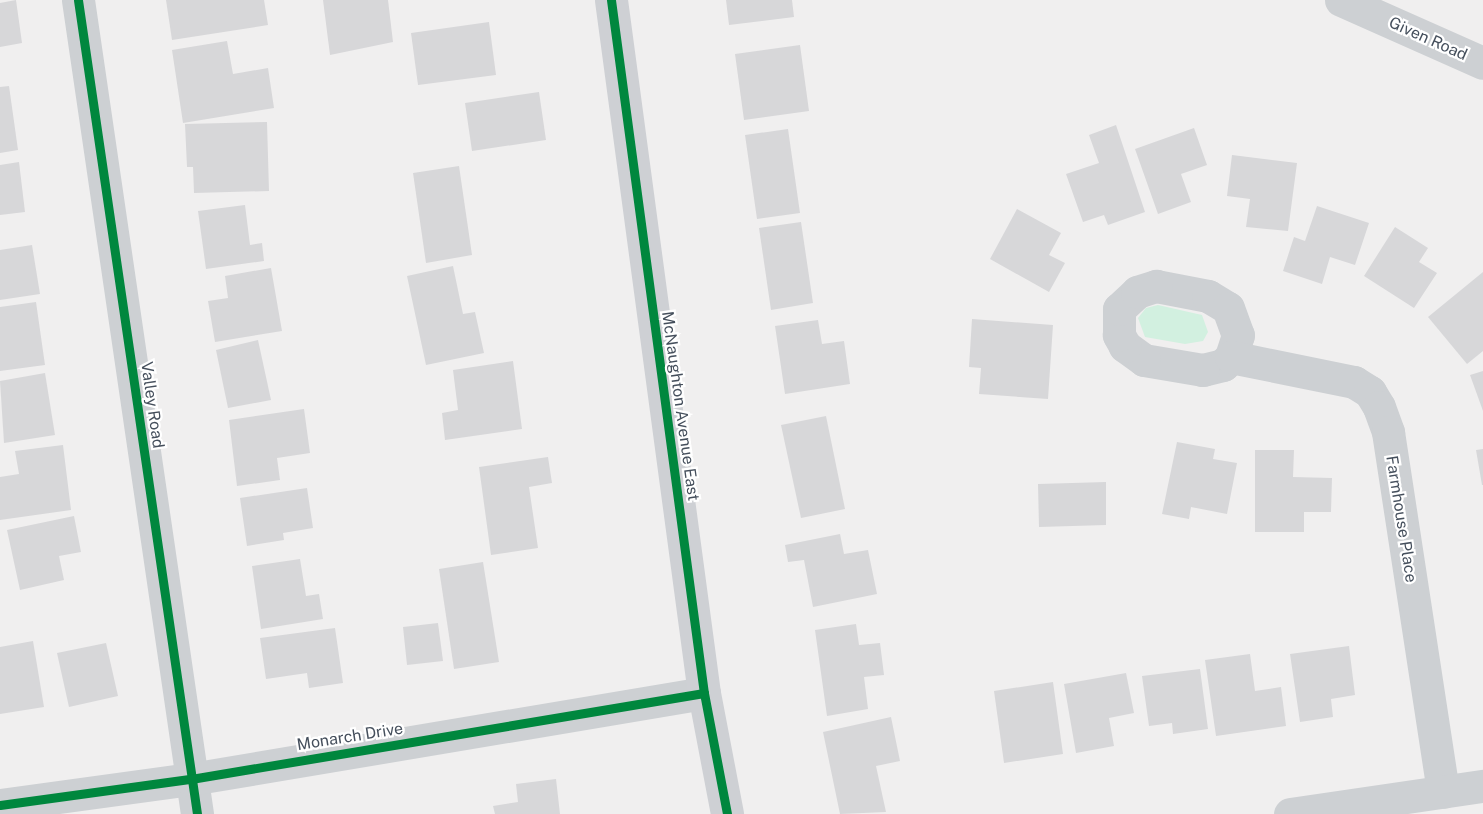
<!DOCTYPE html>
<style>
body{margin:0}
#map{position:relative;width:1483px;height:814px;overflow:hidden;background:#f0efef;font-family:"Public Sans",sans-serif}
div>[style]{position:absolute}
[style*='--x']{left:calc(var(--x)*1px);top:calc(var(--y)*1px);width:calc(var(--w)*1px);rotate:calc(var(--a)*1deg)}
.green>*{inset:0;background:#d2f0e0}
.building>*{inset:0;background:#d7d7d9}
.street>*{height:33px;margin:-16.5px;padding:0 16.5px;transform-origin:16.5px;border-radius:16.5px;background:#cdd0d3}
.secondary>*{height:33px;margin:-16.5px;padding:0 16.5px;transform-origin:16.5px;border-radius:16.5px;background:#ced0d4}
.cycleway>*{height:9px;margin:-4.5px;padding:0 4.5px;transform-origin:4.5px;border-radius:4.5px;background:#00873e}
span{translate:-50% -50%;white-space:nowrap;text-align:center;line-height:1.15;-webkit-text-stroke:4.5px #fff;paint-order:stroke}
.street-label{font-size:16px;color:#454f5c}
</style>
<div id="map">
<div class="green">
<i style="clip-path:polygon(1158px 305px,1202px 315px,1208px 332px,1203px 341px,1185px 344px,1145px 337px,1138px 318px,1146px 308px)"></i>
</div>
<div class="building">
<i style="clip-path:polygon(16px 0,22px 43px,0 47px,0 3px)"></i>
<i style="clip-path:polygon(166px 0,264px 0,268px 25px,172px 40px)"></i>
<i style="clip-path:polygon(323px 0,388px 0,393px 42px,330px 55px)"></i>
<i style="clip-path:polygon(726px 0,792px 0,794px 17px,729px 25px)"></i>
<i style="clip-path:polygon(489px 22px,496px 75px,418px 85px,411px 33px)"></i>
<i style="clip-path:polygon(227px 41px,233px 74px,268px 68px,274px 108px,183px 123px,172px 50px)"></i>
<i style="clip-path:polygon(800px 45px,809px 111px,744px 120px,735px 54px)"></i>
<i style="clip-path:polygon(9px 86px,18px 150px,0 153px,0 87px)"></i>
<i style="clip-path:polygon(539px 92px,546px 140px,472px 151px,465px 103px)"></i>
<i style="clip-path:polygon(267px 122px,269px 191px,194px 193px,193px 167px,187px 167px,185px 124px)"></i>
<i style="clip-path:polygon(1116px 125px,1145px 212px,1108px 225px,1104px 215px,1083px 222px,1066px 174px,1099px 163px,1089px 135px)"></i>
<i style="clip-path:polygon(1194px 128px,1207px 165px,1181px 174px,1191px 202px,1158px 214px,1135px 149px)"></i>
<i style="clip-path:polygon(788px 129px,800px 213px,757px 219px,745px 135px)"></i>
<i style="clip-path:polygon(1232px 155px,1297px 163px,1288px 231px,1246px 227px,1250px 199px,1227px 196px)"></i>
<i style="clip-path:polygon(19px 162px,25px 212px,0 215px,0 165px)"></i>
<i style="clip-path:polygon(459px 166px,472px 255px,426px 263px,413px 173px)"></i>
<i style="clip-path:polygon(245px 205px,250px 245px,262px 243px,264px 261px,206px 269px,198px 211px)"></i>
<i style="clip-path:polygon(1317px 206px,1369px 223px,1355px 265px,1330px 257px,1322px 284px,1283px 271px,1294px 237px,1305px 241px)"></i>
<i style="clip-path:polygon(1017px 209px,1061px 233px,1049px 255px,1065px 263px,1049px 292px,990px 259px)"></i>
<i style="clip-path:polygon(801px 222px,813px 303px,771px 310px,759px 228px)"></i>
<i style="clip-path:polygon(1395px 227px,1428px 248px,1419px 262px,1437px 273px,1414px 308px,1364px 276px)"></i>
<i style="clip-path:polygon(32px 245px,40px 294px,0 300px,0 250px)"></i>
<i style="clip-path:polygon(453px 266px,463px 314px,475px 312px,484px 353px,426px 365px,407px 276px)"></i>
<i style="clip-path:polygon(271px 268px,282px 331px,215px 342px,208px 301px,228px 298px,225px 276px)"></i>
<i style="clip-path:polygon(1483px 272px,1483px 351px,1467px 364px,1428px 317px)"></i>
<i style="clip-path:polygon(36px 302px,45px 365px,0 371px,0 307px)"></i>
<i style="clip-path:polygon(972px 319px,1053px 325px,1048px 399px,979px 394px,981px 368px,969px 367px)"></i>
<i style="clip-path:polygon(818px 320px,822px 344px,844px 341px,850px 384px,785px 394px,775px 326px)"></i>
<i style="clip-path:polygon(258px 340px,271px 400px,228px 408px,216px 350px)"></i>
<i style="clip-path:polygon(513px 361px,522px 429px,445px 440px,442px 413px,458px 410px,453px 370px)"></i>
<i style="clip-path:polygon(1483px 371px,1483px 411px,1470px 375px)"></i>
<i style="clip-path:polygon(45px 373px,55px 435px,4px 443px,0 381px)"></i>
<i style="clip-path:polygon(304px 409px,310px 453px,277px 458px,280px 480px,237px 486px,229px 420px)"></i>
<i style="clip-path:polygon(826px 416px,845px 509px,801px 518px,781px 425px)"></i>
<i style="clip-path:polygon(1177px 442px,1215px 449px,1213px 459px,1237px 463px,1227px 514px,1191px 507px,1189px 519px,1162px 514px)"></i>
<i style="clip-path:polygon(63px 445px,71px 510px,0 520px,0 477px,19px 474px,15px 451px)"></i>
<i style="clip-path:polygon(1483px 449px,1483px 485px,1482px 485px,1476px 450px)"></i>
<i style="clip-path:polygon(1255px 450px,1294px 450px,1293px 477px,1332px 478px,1331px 512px,1304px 512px,1304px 532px,1255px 532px)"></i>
<i style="clip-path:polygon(548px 457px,552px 483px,529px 487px,538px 548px,491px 555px,479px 467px)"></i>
<i style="clip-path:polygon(1106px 482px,1106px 525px,1039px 527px,1038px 484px)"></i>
<i style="clip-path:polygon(307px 488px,313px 528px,283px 533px,284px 540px,247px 546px,240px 498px)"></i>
<i style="clip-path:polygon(74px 516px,81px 552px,59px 556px,64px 580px,20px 590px,7px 530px)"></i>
<i style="clip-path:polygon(840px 534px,844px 554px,868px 550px,877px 594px,813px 607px,804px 560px,788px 562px,785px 545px)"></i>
<i style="clip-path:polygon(300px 559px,306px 596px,319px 594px,323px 619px,261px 629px,252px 566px)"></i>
<i style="clip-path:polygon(483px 562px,499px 662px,454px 669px,439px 569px)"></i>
<i style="clip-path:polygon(438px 623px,443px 661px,407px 665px,403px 627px)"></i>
<i style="clip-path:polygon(856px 624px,859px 645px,880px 643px,884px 675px,864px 677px,868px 709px,827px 716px,815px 630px)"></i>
<i style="clip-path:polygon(335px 628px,343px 683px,309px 688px,307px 673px,266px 679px,260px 638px)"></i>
<i style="clip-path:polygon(33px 641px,44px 707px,0 714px,0 647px)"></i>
<i style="clip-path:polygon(106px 643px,118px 696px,69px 707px,57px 653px)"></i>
<i style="clip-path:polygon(1349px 646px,1355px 695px,1331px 699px,1333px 717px,1300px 722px,1290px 654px)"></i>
<i style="clip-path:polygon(1250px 654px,1255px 691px,1281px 687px,1286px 726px,1216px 736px,1205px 660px)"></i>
<i style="clip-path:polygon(1200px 669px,1208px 729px,1173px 734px,1172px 723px,1149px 726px,1142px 676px)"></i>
<i style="clip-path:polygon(1126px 673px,1134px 713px,1109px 718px,1114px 746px,1076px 753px,1064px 684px)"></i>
<i style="clip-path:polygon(1053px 682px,1063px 754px,1004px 763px,994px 691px)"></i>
<i style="clip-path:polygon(891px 717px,900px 761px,876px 766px,886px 812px,840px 814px,823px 732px)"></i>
<i style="clip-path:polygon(556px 779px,560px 814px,495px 814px,493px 806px,518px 802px,516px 784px)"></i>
</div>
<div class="street">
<i style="--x:78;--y:0;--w:823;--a:81.68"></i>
<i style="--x:1341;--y:0;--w:155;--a:23.9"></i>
<i style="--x:1156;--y:286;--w:53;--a:10.9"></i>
<i style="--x:1208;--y:296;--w:23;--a:31"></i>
<i style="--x:1228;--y:308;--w:29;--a:70"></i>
<i style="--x:1238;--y:335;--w:23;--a:108"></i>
<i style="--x:1231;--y:357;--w:11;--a:135"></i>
<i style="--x:1223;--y:365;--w:21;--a:166"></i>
<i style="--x:1203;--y:370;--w:60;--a:-170.4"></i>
<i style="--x:1144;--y:360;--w:24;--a:-144"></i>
<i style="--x:1125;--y:346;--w:13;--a:-119"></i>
<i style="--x:1119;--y:335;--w:26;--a:-90"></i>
<i style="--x:1119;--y:309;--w:25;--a:-43"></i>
<i style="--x:1137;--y:292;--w:20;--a:-18"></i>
<i style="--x:1231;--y:357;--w:126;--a:11.5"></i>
<i style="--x:1354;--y:382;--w:19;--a:32"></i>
<i style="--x:1370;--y:392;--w:17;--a:59"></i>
<i style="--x:1379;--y:407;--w:27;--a:70"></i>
<i style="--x:1388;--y:432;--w:364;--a:81.3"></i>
<i style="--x:0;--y:805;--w:193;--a:-7.8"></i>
<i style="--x:191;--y:779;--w:520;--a:-9.52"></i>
<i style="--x:1290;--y:814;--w:195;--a:-8.3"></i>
</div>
<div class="secondary">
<i style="--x:611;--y:0;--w:699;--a:82.36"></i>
<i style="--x:704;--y:693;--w:123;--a:79.2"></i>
</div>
<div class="cycleway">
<i style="--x:78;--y:0;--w:823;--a:81.68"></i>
<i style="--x:611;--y:0;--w:699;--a:82.36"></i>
<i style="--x:704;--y:693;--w:123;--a:79.2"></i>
<i style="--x:0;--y:805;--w:193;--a:-7.8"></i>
<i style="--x:191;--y:779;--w:520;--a:-9.52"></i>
</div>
<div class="street-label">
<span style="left:1428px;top:39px;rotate:24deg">Given Road</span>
<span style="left:152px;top:405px;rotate:82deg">Valley Road</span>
<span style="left:680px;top:406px;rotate:82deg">McNaughton Avenue East</span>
<span style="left:1401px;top:519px;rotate:81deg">Farmhouse Place</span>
<span style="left:350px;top:737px;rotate:-9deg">Monarch Drive</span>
</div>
</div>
